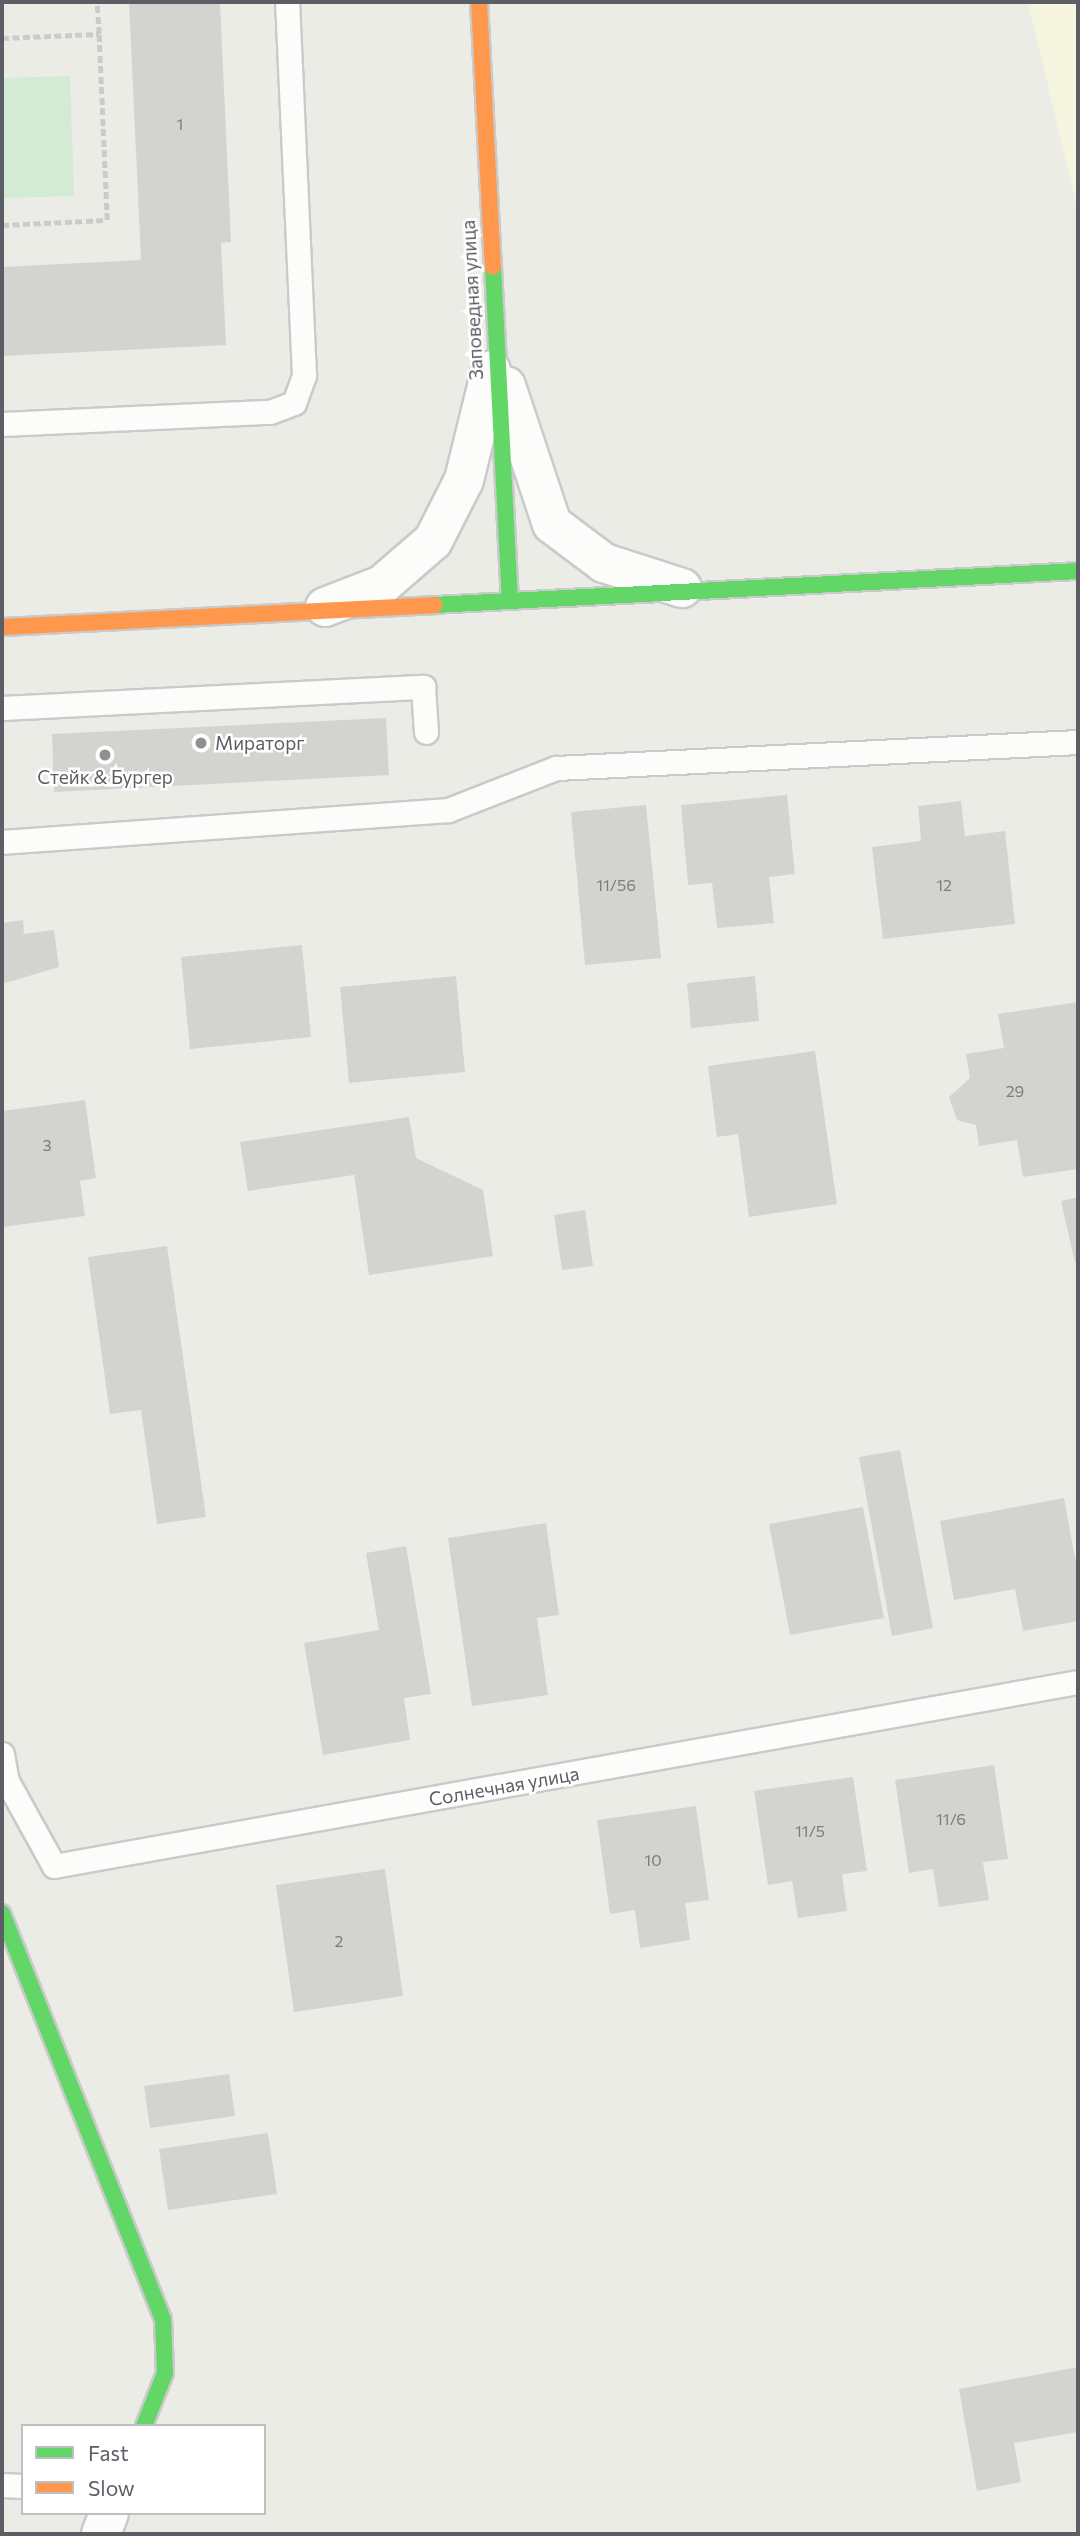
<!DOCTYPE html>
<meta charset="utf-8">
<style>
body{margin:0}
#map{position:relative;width:1080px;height:2536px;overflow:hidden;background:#ecece7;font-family:Commissioner,sans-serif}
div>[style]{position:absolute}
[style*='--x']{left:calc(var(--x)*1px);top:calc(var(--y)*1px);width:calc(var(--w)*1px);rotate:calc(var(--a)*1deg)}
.commercial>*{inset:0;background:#f6f5df}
.green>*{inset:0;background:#d3ead5}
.building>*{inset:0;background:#d3d3d0}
.path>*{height:4.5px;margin-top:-2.25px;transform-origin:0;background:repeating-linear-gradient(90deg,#c8cdcb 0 7px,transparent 0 10.5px)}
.roads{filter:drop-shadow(2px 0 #c9cac9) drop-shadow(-2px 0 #c9cac9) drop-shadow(0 2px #c9cac9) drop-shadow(0 -2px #c9cac9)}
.lane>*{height:23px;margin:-11.5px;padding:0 11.5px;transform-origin:11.5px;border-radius:11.5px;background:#fcfcfb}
.street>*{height:38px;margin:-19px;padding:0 19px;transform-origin:19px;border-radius:19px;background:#fcfcfb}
.fast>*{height:16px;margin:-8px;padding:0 8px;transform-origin:8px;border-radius:8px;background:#63d668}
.slow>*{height:16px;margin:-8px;padding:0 8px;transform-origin:8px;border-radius:8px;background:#ff974d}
.dots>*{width:19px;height:19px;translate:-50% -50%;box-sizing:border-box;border:4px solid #fff;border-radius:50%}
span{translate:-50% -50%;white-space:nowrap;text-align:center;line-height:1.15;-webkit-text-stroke:5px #fff;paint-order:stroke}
.number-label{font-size:16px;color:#7b7c81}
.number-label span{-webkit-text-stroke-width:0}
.street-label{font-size:19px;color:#5c5e65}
.poi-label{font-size:19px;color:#5c5e65}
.left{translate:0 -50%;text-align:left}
.frame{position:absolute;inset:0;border:4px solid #5c5e65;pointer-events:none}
.legend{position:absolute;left:21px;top:2424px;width:245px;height:91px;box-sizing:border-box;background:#fff;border:2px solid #bebfc1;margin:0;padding:9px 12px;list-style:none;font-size:21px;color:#5c5e65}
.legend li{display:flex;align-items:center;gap:14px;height:35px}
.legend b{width:35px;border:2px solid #bebfc1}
</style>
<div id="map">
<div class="commercial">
<i style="clip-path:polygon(1028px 2px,1078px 2px,1078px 211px)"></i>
</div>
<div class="green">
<i style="clip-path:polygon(70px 76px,74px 196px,2px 198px,2px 78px)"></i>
</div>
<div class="building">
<i style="clip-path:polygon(129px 2px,220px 2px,231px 242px,221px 243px,226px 345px,2px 356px,2px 267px,141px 260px)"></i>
<i style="clip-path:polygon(386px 718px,389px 775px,54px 792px,52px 734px)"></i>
<i style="clip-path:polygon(787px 795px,795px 874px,769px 877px,774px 923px,717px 928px,712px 883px,688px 885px,681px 805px)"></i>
<i style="clip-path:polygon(961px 801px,965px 836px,1005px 831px,1015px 924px,883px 939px,872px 847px,921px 841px,918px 806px)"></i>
<i style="clip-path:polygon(646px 805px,661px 958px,585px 965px,571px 812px)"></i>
<i style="clip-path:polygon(23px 920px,24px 934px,54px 930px,59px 967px,2px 984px,2px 923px)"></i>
<i style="clip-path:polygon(302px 945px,311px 1037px,190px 1049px,181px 957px)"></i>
<i style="clip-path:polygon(456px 976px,465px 1072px,349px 1083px,340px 987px)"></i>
<i style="clip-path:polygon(755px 976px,759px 1021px,691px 1028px,687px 983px)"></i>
<i style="clip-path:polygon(1078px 1002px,1078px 1169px,1023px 1177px,1017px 1140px,979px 1146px,976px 1125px,957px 1120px,949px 1097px,970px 1078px,966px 1054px,1004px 1048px,998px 1014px)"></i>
<i style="clip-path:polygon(815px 1051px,837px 1204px,749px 1217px,738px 1134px,717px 1137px,708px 1066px)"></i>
<i style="clip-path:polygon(85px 1100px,96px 1178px,80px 1181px,85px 1216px,2px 1227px,2px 1111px)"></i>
<i style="clip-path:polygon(409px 1117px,416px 1158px,483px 1190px,493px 1256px,369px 1275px,354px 1175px,248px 1191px,240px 1142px)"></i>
<i style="clip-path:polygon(1078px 1197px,1078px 1262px,1075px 1263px,1061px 1201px)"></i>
<i style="clip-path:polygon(585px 1210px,593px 1266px,562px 1270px,554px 1215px)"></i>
<i style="clip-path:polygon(167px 1246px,206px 1517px,157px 1524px,141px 1410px,110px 1414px,88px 1257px)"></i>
<i style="clip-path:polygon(900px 1450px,933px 1628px,892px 1636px,859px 1457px)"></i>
<i style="clip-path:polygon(1064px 1498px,1078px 1574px,1078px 1621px,1023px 1631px,1015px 1589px,954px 1600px,940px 1521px)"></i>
<i style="clip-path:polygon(863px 1507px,884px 1618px,790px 1635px,769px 1524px)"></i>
<i style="clip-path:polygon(546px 1523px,559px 1615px,537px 1618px,548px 1695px,472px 1706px,448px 1538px)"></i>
<i style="clip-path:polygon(406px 1546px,431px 1694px,404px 1698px,410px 1740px,323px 1755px,304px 1643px,379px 1630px,366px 1553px)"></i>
<i style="clip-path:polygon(994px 1765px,1008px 1859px,983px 1862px,989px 1900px,939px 1907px,933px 1869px,909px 1873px,895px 1780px)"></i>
<i style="clip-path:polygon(853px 1777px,867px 1871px,842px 1874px,847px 1911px,798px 1918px,792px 1881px,768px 1885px,754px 1791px)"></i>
<i style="clip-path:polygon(696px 1806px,709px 1900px,685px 1903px,690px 1940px,640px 1948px,635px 1910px,610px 1914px,597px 1820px)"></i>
<i style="clip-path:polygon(385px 1869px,403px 1996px,294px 2012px,276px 1885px)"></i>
<i style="clip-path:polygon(229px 2074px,235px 2116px,150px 2128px,144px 2086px)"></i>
<i style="clip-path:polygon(268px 2133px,277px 2194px,168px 2210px,159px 2149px)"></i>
<i style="clip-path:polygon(1078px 2367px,1078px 2432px,1014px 2443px,1021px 2482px,977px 2491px,959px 2389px)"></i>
</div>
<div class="path">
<i style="--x:2;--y:38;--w:97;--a:-2.4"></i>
<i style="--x:99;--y:34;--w:32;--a:-94"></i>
<i style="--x:2;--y:225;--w:105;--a:-2.7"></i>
<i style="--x:107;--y:220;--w:186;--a:-92.5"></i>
</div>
<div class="roads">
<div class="lane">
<i style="--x:2;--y:424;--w:268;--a:-2.6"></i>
<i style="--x:270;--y:412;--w:26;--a:-21"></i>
<i style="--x:294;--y:403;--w:30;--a:-70"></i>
<i style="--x:304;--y:375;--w:373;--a:-92.6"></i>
<i style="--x:2;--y:708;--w:422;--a:-2.9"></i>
<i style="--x:423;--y:687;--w:45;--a:86.2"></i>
<i style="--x:2;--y:842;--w:447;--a:-4.1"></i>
<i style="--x:448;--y:810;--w:116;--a:-21.3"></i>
<i style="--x:556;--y:768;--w:523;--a:-2.85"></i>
<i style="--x:2;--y:1754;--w:27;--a:80"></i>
<i style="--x:7;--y:1781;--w:97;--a:61.1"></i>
<i style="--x:54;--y:1866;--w:1040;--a:-10.19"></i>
<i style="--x:2;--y:2485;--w:21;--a:3"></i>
</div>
<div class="street">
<i style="--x:506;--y:386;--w:145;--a:71.6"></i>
<i style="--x:552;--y:524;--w:65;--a:36.9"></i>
<i style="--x:604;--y:563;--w:82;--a:17.8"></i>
<i style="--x:325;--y:607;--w:61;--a:-21.1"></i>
<i style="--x:382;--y:585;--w:67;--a:-40.8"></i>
<i style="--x:433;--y:541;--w:68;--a:-63.1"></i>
<i style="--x:464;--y:480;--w:113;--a:-76.2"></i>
<i style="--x:101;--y:2534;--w:22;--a:-69"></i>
</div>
<div class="fast">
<i style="--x:493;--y:267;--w:330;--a:87.1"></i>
<i style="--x:434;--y:605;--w:645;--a:-3.02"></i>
<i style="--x:2;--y:1913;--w:437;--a:68.4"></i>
<i style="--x:163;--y:2319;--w:54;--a:87.9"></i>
<i style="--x:165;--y:2373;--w:57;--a:111.6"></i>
</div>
<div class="slow">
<i style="--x:479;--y:2;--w:265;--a:87"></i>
<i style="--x:2;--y:627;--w:433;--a:-2.9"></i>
</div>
</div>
<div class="dots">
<i style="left:201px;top:743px;background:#8e9092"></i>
<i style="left:105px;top:755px;background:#8e9092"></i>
</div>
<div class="number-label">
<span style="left:180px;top:124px">1</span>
<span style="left:616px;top:885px">11/56</span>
<span style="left:944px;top:885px">12</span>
<span style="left:1015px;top:1091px">29</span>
<span style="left:47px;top:1145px">3</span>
<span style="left:951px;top:1819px">11/6</span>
<span style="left:810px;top:1831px">11/5</span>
<span style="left:653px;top:1860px">10</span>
<span style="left:339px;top:1941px">2</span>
</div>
<div class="street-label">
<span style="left:472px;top:300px;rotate:-93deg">Заповедная улица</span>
<span style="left:504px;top:1786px;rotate:-10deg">Солнечная улица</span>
</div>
<div class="poi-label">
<span class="left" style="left:215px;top:743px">Мираторг</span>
<span style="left:105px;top:777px">Стейк &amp; Бургер</span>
</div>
<div class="frame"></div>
<ul class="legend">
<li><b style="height:9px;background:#63d668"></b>Fast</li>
<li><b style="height:9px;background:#ff974d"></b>Slow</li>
</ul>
</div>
